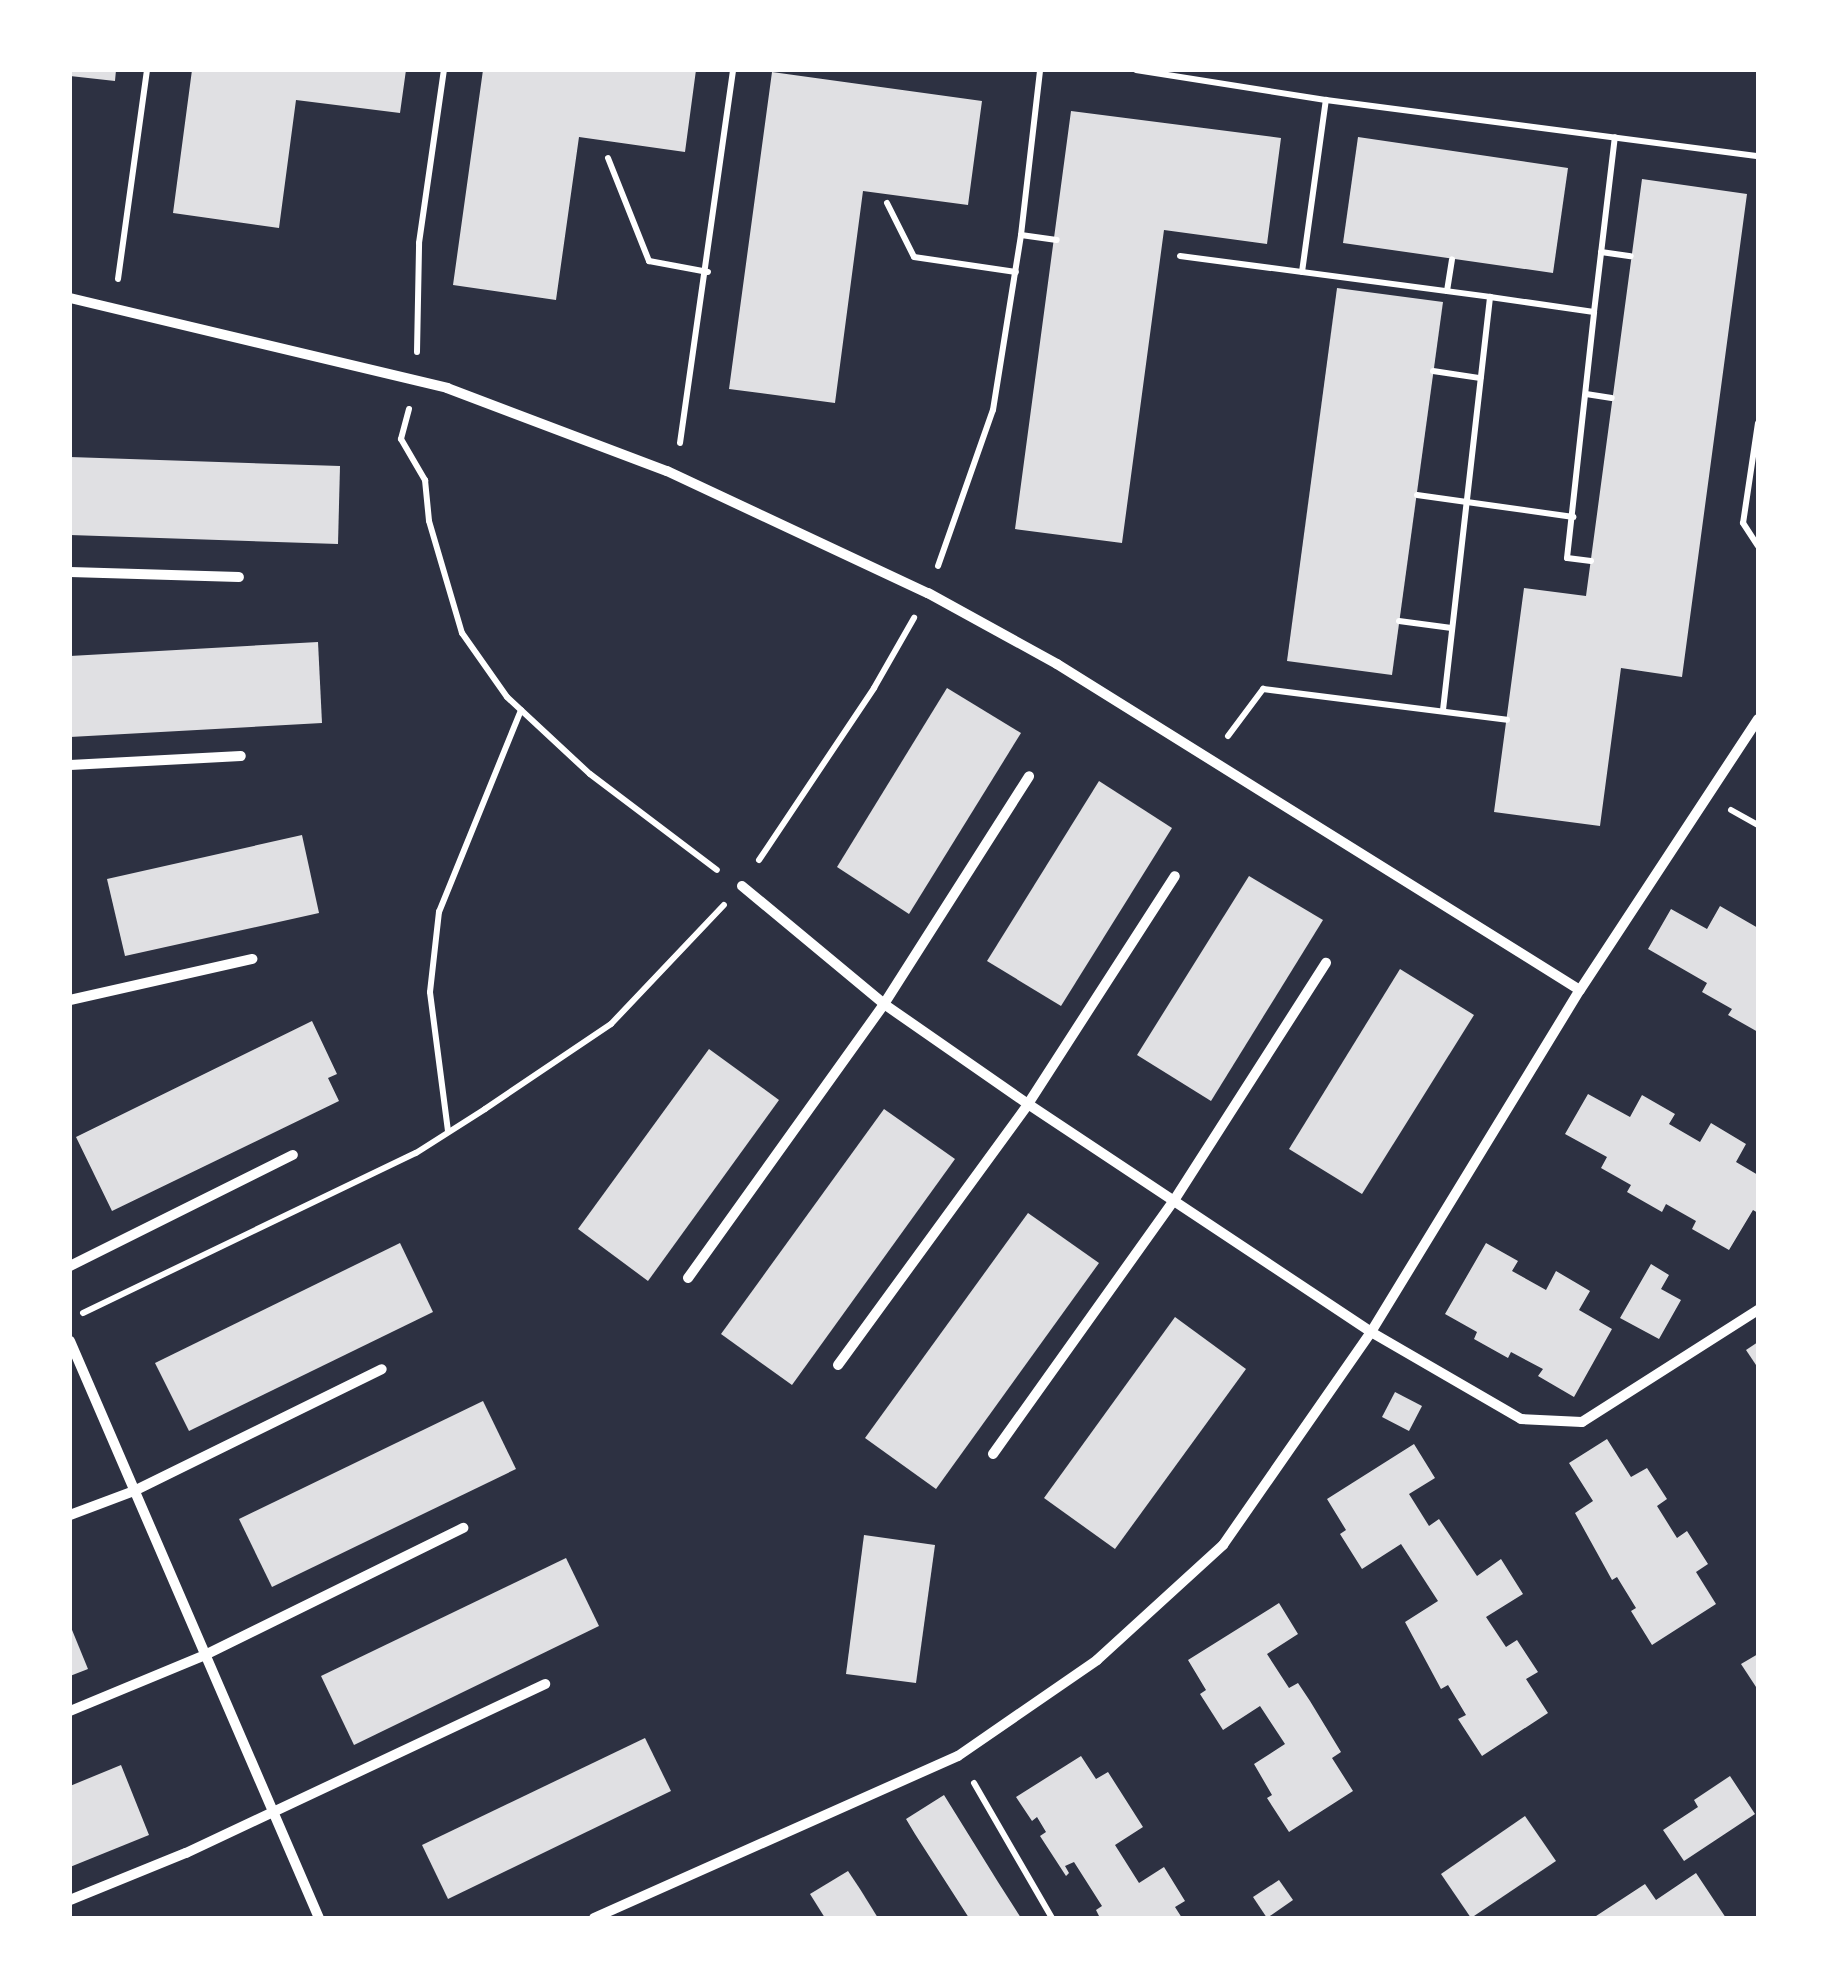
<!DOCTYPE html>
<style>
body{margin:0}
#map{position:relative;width:1828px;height:1988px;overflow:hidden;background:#2d3142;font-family:Mulish,sans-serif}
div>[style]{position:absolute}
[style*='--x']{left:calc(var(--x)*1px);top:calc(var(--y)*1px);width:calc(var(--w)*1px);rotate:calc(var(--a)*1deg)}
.building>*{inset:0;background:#e0e0e3}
.path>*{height:6px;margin:-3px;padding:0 3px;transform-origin:3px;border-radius:3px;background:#fff}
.minor>*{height:10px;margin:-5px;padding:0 5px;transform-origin:5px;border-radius:5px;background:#fff}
span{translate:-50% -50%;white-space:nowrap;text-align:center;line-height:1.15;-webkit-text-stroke:8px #fff;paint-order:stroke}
.frame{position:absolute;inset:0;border:72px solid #fff;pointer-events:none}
</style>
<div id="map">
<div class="building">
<i style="clip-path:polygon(70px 70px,116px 70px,115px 81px,70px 76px)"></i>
<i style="clip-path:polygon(192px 70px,406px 70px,400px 113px,296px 100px,279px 228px,173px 213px)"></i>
<i style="clip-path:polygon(483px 70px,696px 70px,685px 152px,579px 137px,556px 300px,453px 285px)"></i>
<i style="clip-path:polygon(772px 72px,982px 101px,968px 205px,863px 191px,835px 403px,729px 389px)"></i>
<i style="clip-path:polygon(1071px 111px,1281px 138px,1267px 244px,1164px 230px,1122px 543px,1015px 529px)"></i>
<i style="clip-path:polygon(1358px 137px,1568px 168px,1553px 273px,1343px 243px)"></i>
<i style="clip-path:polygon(1642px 179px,1747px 194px,1682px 677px,1621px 668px,1600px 826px,1494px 812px,1524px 588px,1586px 596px)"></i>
<i style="clip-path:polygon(1337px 288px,1443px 302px,1392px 675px,1287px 661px)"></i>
<i style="clip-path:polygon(70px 457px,340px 466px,338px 544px,70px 535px)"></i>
<i style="clip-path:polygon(318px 642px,322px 723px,70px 737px,70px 656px)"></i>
<i style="clip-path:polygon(947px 688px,1021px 733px,909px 914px,837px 867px)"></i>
<i style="clip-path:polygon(1099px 781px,1172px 828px,1061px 1006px,987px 961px)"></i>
<i style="clip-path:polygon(302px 835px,319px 913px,125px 956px,107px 879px)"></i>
<i style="clip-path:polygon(1249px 876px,1323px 920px,1211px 1101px,1137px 1055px)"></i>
<i style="clip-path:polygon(1720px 906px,1758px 928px,1758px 1032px,1728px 1015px,1732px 1009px,1702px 992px,1707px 983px,1648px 949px,1671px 909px,1707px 929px)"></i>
<i style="clip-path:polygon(1400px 969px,1474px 1015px,1362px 1194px,1289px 1149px)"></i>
<i style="clip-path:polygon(312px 1021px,337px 1074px,328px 1078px,339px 1101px,112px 1211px,76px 1137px)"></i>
<i style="clip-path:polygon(709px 1049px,779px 1100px,648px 1281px,578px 1229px)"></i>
<i style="clip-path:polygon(1588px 1094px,1630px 1117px,1642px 1095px,1675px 1114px,1669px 1124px,1700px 1142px,1711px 1123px,1746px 1144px,1736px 1162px,1758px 1175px,1758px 1213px,1753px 1210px,1729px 1250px,1692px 1229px,1696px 1221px,1666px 1204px,1662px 1212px,1627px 1192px,1631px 1185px,1601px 1168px,1607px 1157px,1565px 1134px)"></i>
<i style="clip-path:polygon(884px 1109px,955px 1159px,792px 1385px,721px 1334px)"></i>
<i style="clip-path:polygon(1028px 1213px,1099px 1263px,936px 1489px,865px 1438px)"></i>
<i style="clip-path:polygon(400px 1243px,433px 1312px,189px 1431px,155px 1363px)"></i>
<i style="clip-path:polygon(1486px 1243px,1518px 1261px,1512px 1271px,1546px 1290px,1556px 1271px,1590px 1291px,1579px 1310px,1612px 1329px,1574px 1397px,1538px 1376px,1543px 1369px,1511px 1352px,1508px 1358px,1474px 1339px,1477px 1332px,1445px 1314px)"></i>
<i style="clip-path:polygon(1651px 1264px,1669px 1275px,1661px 1289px,1681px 1300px,1659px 1339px,1620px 1318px)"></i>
<i style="clip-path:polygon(1175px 1317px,1246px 1369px,1115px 1549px,1044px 1498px)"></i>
<i style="clip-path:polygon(1758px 1342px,1758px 1368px,1746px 1350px)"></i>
<i style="clip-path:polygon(1395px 1392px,1422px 1406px,1409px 1431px,1382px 1417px)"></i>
<i style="clip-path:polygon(483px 1401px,516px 1469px,272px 1587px,239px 1519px)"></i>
<i style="clip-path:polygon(1607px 1439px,1631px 1477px,1647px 1468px,1667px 1499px,1657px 1506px,1677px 1538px,1687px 1531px,1708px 1564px,1696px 1572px,1716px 1604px,1652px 1645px,1631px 1611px,1636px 1608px,1617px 1577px,1612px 1580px,1575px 1513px,1593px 1501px,1569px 1463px)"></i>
<i style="clip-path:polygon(1414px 1444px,1435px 1478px,1409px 1494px,1429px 1526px,1439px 1519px,1477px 1576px,1501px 1559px,1523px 1594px,1486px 1617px,1506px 1647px,1517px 1640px,1538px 1672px,1526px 1679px,1548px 1713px,1482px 1756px,1458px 1719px,1466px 1715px,1448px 1685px,1441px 1689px,1405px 1622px,1438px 1601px,1401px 1544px,1362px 1569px,1340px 1534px,1346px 1530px,1327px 1499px)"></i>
<i style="clip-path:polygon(864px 1535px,935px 1545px,916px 1683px,846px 1674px)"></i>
<i style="clip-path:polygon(566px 1558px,599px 1626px,354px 1745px,321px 1676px)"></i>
<i style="clip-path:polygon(1279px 1603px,1298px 1634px,1267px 1654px,1289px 1688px,1298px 1683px,1310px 1701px,1341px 1752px,1332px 1758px,1353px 1791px,1289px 1832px,1267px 1798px,1272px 1795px,1254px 1764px,1285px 1744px,1260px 1706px,1223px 1730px,1200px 1694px,1206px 1690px,1188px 1660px)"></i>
<i style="clip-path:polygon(70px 1625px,88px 1669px,70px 1676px)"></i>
<i style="clip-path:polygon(1758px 1654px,1758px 1690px,1741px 1664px)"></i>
<i style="clip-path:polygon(645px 1738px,671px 1791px,448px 1899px,422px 1845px)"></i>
<i style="clip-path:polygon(1081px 1756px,1096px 1779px,1108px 1772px,1143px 1827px,1115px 1845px,1139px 1883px,1164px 1867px,1185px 1901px,1175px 1907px,1182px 1918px,1100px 1918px,1096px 1910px,1102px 1906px,1074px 1862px,1065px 1866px,1069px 1873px,1066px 1876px,1040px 1836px,1046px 1832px,1037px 1817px,1032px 1821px,1016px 1797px)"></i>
<i style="clip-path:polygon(121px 1765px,149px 1835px,70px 1867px,70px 1786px)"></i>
<i style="clip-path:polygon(1730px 1776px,1755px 1814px,1684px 1861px,1663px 1830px,1698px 1807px,1694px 1800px)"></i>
<i style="clip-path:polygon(944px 1795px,998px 1882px,1021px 1918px,969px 1918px,915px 1834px,906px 1819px)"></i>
<i style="clip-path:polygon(1525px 1816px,1556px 1861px,1471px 1918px,1441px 1874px)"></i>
<i style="clip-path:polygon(848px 1871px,860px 1889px,878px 1918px,825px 1918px,810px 1894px)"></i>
<i style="clip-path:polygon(1696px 1873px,1726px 1918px,1593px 1918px,1645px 1884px,1656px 1900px)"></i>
<i style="clip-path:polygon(1279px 1880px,1293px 1900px,1267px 1918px,1253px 1897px)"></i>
</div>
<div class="path">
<i style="--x:1136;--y:70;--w:192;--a:9"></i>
<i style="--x:1326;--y:100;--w:436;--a:7.4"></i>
<i style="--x:608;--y:158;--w:111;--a:68.3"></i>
<i style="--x:649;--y:261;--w:60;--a:10.6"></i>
<i style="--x:887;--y:203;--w:60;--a:63.4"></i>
<i style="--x:914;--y:257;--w:103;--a:8.4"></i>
<i style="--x:1021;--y:235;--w:36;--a:8"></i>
<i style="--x:1601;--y:252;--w:30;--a:8"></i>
<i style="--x:1180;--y:256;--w:313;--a:7.5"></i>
<i style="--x:1302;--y:272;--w:174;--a:-82.1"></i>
<i style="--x:118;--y:279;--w:211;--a:-82.1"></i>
<i style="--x:1447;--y:291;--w:32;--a:-81"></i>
<i style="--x:417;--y:352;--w:109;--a:-88.9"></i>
<i style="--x:419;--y:243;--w:175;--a:-81.8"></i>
<i style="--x:1433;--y:371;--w:48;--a:8.5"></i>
<i style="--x:1586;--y:394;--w:26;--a:9"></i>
<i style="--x:409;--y:409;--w:31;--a:105"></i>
<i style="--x:401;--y:439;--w:48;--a:59.7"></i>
<i style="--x:425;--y:480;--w:41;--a:84.4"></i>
<i style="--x:429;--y:521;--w:117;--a:73.6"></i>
<i style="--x:462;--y:633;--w:78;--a:54.9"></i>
<i style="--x:507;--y:697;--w:113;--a:42.9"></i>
<i style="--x:590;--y:774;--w:159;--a:37.1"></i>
<i style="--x:1758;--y:423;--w:101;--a:98.5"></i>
<i style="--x:1743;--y:523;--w:27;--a:57"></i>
<i style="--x:680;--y:443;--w:377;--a:-81.9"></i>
<i style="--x:1417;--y:495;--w:158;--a:8"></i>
<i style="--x:1591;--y:561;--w:24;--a:-173"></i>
<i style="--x:1567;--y:558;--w:247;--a:-83.7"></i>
<i style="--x:938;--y:566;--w:165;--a:-70.6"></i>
<i style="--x:993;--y:410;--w:177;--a:-80.9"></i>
<i style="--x:1021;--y:235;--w:166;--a:-83.4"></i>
<i style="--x:1399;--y:621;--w:53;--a:7.5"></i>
<i style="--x:1443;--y:710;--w:416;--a:-83.5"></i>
<i style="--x:1490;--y:297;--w:105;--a:8.2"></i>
<i style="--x:1594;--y:312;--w:176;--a:-83.2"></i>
<i style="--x:1228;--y:736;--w:59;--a:-53.3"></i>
<i style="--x:1263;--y:689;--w:246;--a:7.2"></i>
<i style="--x:1731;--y:810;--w:31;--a:29"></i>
<i style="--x:759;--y:860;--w:207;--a:-56.2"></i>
<i style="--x:874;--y:688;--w:81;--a:-60.3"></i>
<i style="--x:448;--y:1131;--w:140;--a:-97.4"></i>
<i style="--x:430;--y:992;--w:81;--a:-83.6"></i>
<i style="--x:439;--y:912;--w:218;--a:-67.9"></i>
<i style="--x:83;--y:1313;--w:369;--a:-25.7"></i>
<i style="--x:416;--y:1153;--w:82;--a:-32.5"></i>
<i style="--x:485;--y:1109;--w:152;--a:-34"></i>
<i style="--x:611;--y:1024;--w:164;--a:-46.5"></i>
<i style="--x:974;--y:1783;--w:156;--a:60"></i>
</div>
<div class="minor">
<i style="--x:70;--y:298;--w:388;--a:13.4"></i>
<i style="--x:447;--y:388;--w:235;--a:20.7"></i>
<i style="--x:667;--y:471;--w:288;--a:25.1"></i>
<i style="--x:928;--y:593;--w:147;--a:28.8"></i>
<i style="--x:1057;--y:664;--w:616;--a:31.94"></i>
<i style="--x:70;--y:572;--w:169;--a:1.7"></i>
<i style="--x:70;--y:765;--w:171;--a:-3"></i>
<i style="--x:742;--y:886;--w:185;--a:39.7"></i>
<i style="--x:884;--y:1004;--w:175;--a:34.8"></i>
<i style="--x:1028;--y:1104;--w:412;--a:33.6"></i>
<i style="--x:1371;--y:1332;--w:173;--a:30.1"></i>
<i style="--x:1521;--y:1419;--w:61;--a:2.8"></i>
<i style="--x:1582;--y:1422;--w:209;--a:-32.5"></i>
<i style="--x:70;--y:1000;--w:187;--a:-12.7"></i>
<i style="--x:70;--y:1266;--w:249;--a:-26.5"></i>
<i style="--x:688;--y:1278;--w:337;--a:-54.4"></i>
<i style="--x:884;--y:1004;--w:270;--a:-57.5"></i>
<i style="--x:70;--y:1341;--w:628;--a:66.66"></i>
<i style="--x:838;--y:1365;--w:323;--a:-53.9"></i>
<i style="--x:1028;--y:1104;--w:271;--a:-57.2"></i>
<i style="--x:993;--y:1454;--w:310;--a:-54.5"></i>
<i style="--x:1173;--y:1202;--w:284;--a:-57.4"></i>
<i style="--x:70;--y:1515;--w:68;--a:-20.6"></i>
<i style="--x:134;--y:1491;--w:276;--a:-26.2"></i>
<i style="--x:70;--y:1711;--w:146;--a:-22.5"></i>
<i style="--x:205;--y:1655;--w:288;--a:-26.2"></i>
<i style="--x:70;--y:1900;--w:125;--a:-22.1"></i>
<i style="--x:186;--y:1853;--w:397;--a:-25.2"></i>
<i style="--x:594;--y:1918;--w:398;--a:-24"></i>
<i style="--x:958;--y:1756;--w:169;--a:-34.6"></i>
<i style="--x:1097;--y:1660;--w:171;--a:-42.4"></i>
<i style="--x:1223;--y:1545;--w:259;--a:-55.2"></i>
<i style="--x:1371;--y:1332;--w:401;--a:-58.6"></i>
<i style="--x:1580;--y:990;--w:324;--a:-56.7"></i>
</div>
<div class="frame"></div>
</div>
